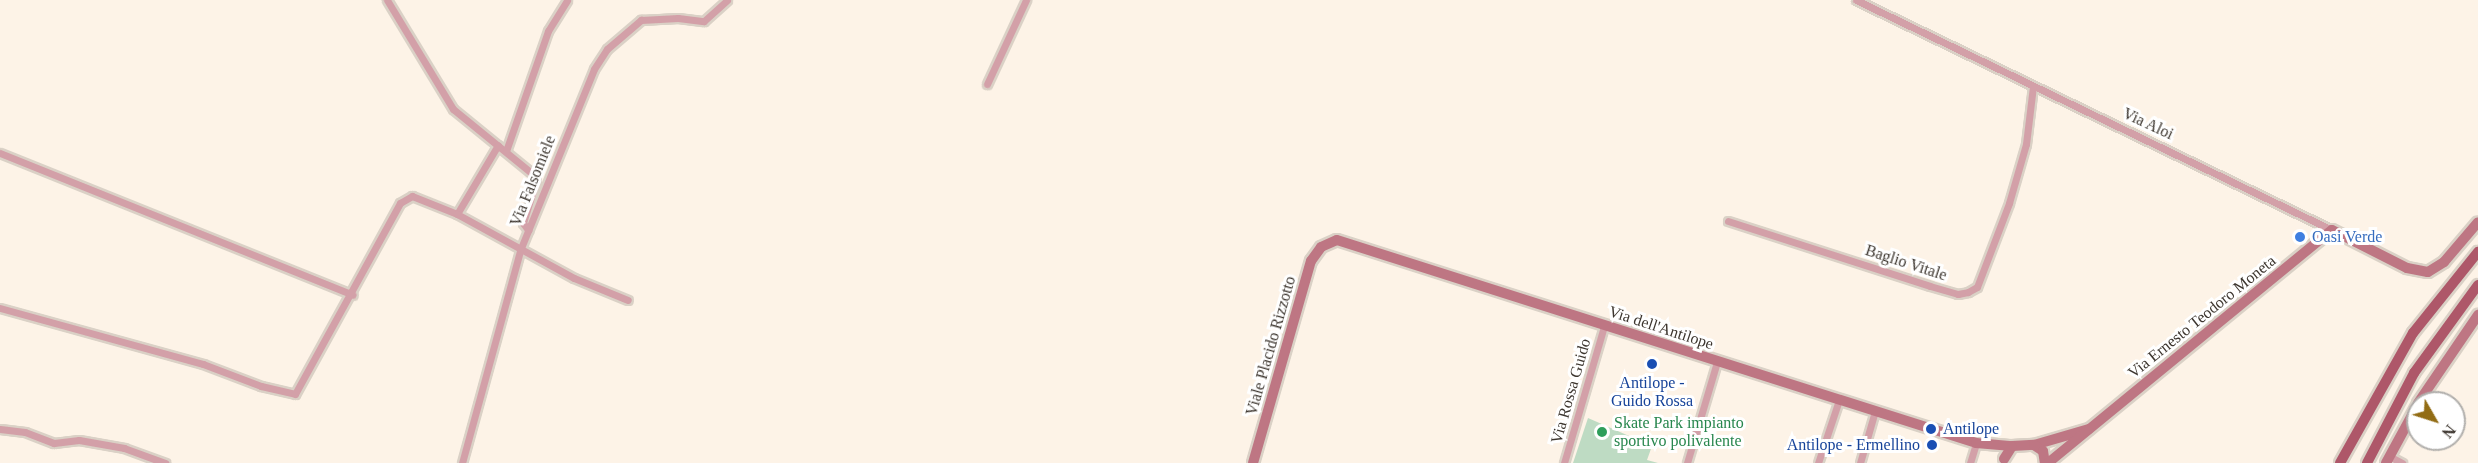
<!DOCTYPE html>
<style>
body{margin:0}
#map{position:relative;width:2478px;height:463px;overflow:hidden;background:#fdf3e7;font-family:Georgia,serif}
div>[style]{position:absolute}
[style*='--x']{left:calc(var(--x)*1px);top:calc(var(--y)*1px);width:calc(var(--w)*1px);rotate:calc(var(--a)*1deg)}
.green>*{inset:0;background:#bedbc3}
.roads{filter:drop-shadow(2px 0 #dad1c6) drop-shadow(-2px 0 #dad1c6) drop-shadow(0 2px #dad1c6) drop-shadow(0 -2px #dad1c6)}
.street>*{height:7px;margin:-3.5px;padding:0 3.5px;transform-origin:3.5px;border-radius:3.5px;background:#d3a0a8}
.secondary>*{height:10px;margin:-5px;padding:0 5px;transform-origin:5px;border-radius:5px;background:#be7683}
.primary>*{height:10px;margin:-5px;padding:0 5px;transform-origin:5px;border-radius:5px;background:#ae5769}
.dots>*{width:16px;height:16px;translate:-50% -50%;box-sizing:border-box;border:3px solid #fff;border-radius:50%}
span{translate:-50% -50%;white-space:nowrap;text-align:center;line-height:1.15;-webkit-text-stroke:6px #fff;paint-order:stroke}
.street-label{font-size:16px;color:#3d362f}
.shop-label{font-size:16px;color:#366cbe}
.left{translate:0 -50%;text-align:left}
.transit-label{font-size:16px;color:#164399}
.right{translate:-100% -50%;text-align:right}
.leisure-label{font-size:16px;color:#27864d}
.north{position:absolute;left:2406px;top:391px;width:60px;height:60px;box-sizing:border-box;background:#fff;border:2px solid #b1afac;border-radius:50%;rotate:129deg;font-size:16px;font-weight:700;line-height:24px;text-align:center;color:#3d362f}
.north::after{content:'';display:block;margin:auto;width:21px;height:27px;background:#926c14;clip-path:polygon(50% 0,100% 100%,50% 72%,0 100%)}
</style>
<div id="map">
<div class="green">
<i style="clip-path:polygon(1588px 418px,1652px 446px,1647px 460px,1658px 463px,1573px 463px)"></i>
</div>
<div class="roads">
<div class="street">
<i style="--x:387;--y:0;--w:127;--a:58.8"></i>
<i style="--x:453;--y:109;--w:104;--a:39.2"></i>
<i style="--x:534;--y:175;--w:6;--a:72"></i>
<i style="--x:536;--y:181;--w:44;--a:107.2"></i>
<i style="--x:523;--y:223;--w:9;--a:54"></i>
<i style="--x:1856;--y:0;--w:529;--a:25.79"></i>
<i style="--x:987;--y:84;--w:93;--a:-65.1"></i>
<i style="--x:506;--y:151;--w:127;--a:-70.7"></i>
<i style="--x:548;--y:31;--w:36;--a:-58"></i>
<i style="--x:0;--y:153;--w:380;--a:21.9"></i>
<i style="--x:457;--y:214;--w:80;--a:-59.3"></i>
<i style="--x:1728;--y:221;--w:212;--a:17.8"></i>
<i style="--x:1930;--y:286;--w:29;--a:16"></i>
<i style="--x:1958;--y:294;--w:10;--a:-11"></i>
<i style="--x:1968;--y:292;--w:10;--a:-29"></i>
<i style="--x:1977;--y:287;--w:90;--a:-69.1"></i>
<i style="--x:2009;--y:203;--w:61;--a:-73.9"></i>
<i style="--x:2026;--y:144;--w:58;--a:-83.1"></i>
<i style="--x:0;--y:308;--w:211;--a:15.4"></i>
<i style="--x:203;--y:364;--w:62;--a:20.8"></i>
<i style="--x:261;--y:386;--w:35;--a:13"></i>
<i style="--x:295;--y:394;--w:218;--a:-61.2"></i>
<i style="--x:400;--y:203;--w:14;--a:-30"></i>
<i style="--x:412;--y:196;--w:48;--a:21.8"></i>
<i style="--x:457;--y:214;--w:133;--a:28.7"></i>
<i style="--x:574;--y:278;--w:58;--a:22.2"></i>
<i style="--x:0;--y:429;--w:25;--a:7"></i>
<i style="--x:25;--y:432;--w:31;--a:21"></i>
<i style="--x:54;--y:443;--w:25;--a:-7"></i>
<i style="--x:79;--y:440;--w:46;--a:10.1"></i>
<i style="--x:124;--y:448;--w:44;--a:20.1"></i>
<i style="--x:2389;--y:456;--w:15;--a:28"></i>
<i style="--x:462;--y:463;--w:223;--a:-74.7"></i>
<i style="--x:521;--y:248;--w:193;--a:-67.8"></i>
<i style="--x:594;--y:69;--w:24;--a:-57"></i>
<i style="--x:607;--y:49;--w:45;--a:-40.5"></i>
<i style="--x:641;--y:20;--w:37;--a:-3"></i>
<i style="--x:678;--y:18;--w:26;--a:7"></i>
<i style="--x:704;--y:21;--w:31;--a:-42"></i>
<i style="--x:1564;--y:463;--w:143;--a:-73.7"></i>
<i style="--x:1687;--y:463;--w:105;--a:-73.5"></i>
<i style="--x:1818;--y:463;--w:66;--a:-71.6"></i>
<i style="--x:1860;--y:463;--w:54;--a:-73.9"></i>
<i style="--x:1970;--y:463;--w:21;--a:-73"></i>
</div>
<div class="secondary">
<i style="--x:2418;--y:403;--w:107;--a:-55.7"></i>
<i style="--x:2034;--y:445;--w:57;--a:-16.2"></i>
<i style="--x:2004;--y:459;--w:15;--a:-58"></i>
<i style="--x:2012;--y:446;--w:22;--a:-3"></i>
<i style="--x:2034;--y:445;--w:11;--a:34"></i>
<i style="--x:2043;--y:451;--w:12;--a:81"></i>
<i style="--x:1253;--y:463;--w:210;--a:-74"></i>
<i style="--x:1311;--y:261;--w:17;--a:-54"></i>
<i style="--x:1321;--y:247;--w:17;--a:-24"></i>
<i style="--x:1337;--y:240;--w:670;--a:17.62"></i>
<i style="--x:1976;--y:443;--w:36;--a:5"></i>
<i style="--x:2048;--y:463;--w:367;--a:-39.4"></i>
<i style="--x:2332;--y:230;--w:84;--a:26.9"></i>
<i style="--x:2407;--y:268;--w:21;--a:11"></i>
<i style="--x:2428;--y:272;--w:19;--a:-32"></i>
<i style="--x:2444;--y:262;--w:52;--a:-49.6"></i>
<i style="--x:2386;--y:463;--w:67;--a:-61.5"></i>
</div>
<div class="primary">
<i style="--x:2340;--y:463;--w:149;--a:-60.7"></i>
<i style="--x:2413;--y:333;--w:104;--a:-51.3"></i>
<i style="--x:2367;--y:463;--w:102;--a:-62.4"></i>
<i style="--x:2414;--y:373;--w:109;--a:-54"></i>
</div>
</div>
<div class="dots">
<i style="left:2300px;top:237px;background:#3f7fe0"></i>
<i style="left:1652px;top:364px;background:#1a4fb4"></i>
<i style="left:1931px;top:429px;background:#1a4fb4"></i>
<i style="left:1602px;top:432px;background:#2e9e5b"></i>
<i style="left:1932px;top:445px;background:#1a4fb4"></i>
</div>
<div class="street-label">
<span style="left:2148px;top:124px;rotate:25deg">Via Aloi</span>
<span style="left:533px;top:181px;rotate:-68deg">Via Falsomiele</span>
<span style="left:1906px;top:263px;rotate:18deg">Baglio Vitale</span>
<span style="left:2202px;top:317px;rotate:-39deg">Via Ernesto Teodoro Moneta</span>
<span style="left:1661px;top:328px;rotate:18deg">Via dell'Antilope</span>
<span style="left:1271px;top:346px;rotate:-74deg">Viale Placido Rizzotto</span>
<span style="left:1571px;top:391px;rotate:-74deg">Via Rossa Guido</span>
</div>
<div class="shop-label">
<span class="left" style="left:2312px;top:237px">Oasi Verde</span>
</div>
<div class="transit-label">
<span style="left:1652px;top:392px">Antilope -<br>Guido Rossa</span>
<span class="left" style="left:1943px;top:429px">Antilope</span>
<span class="right" style="left:1920px;top:445px">Antilope - Ermellino</span>
</div>
<div class="leisure-label">
<span class="left" style="left:1614px;top:432px">Skate Park impianto<br>sportivo polivalente</span>
</div>
<div class="north">N</div>
</div>
